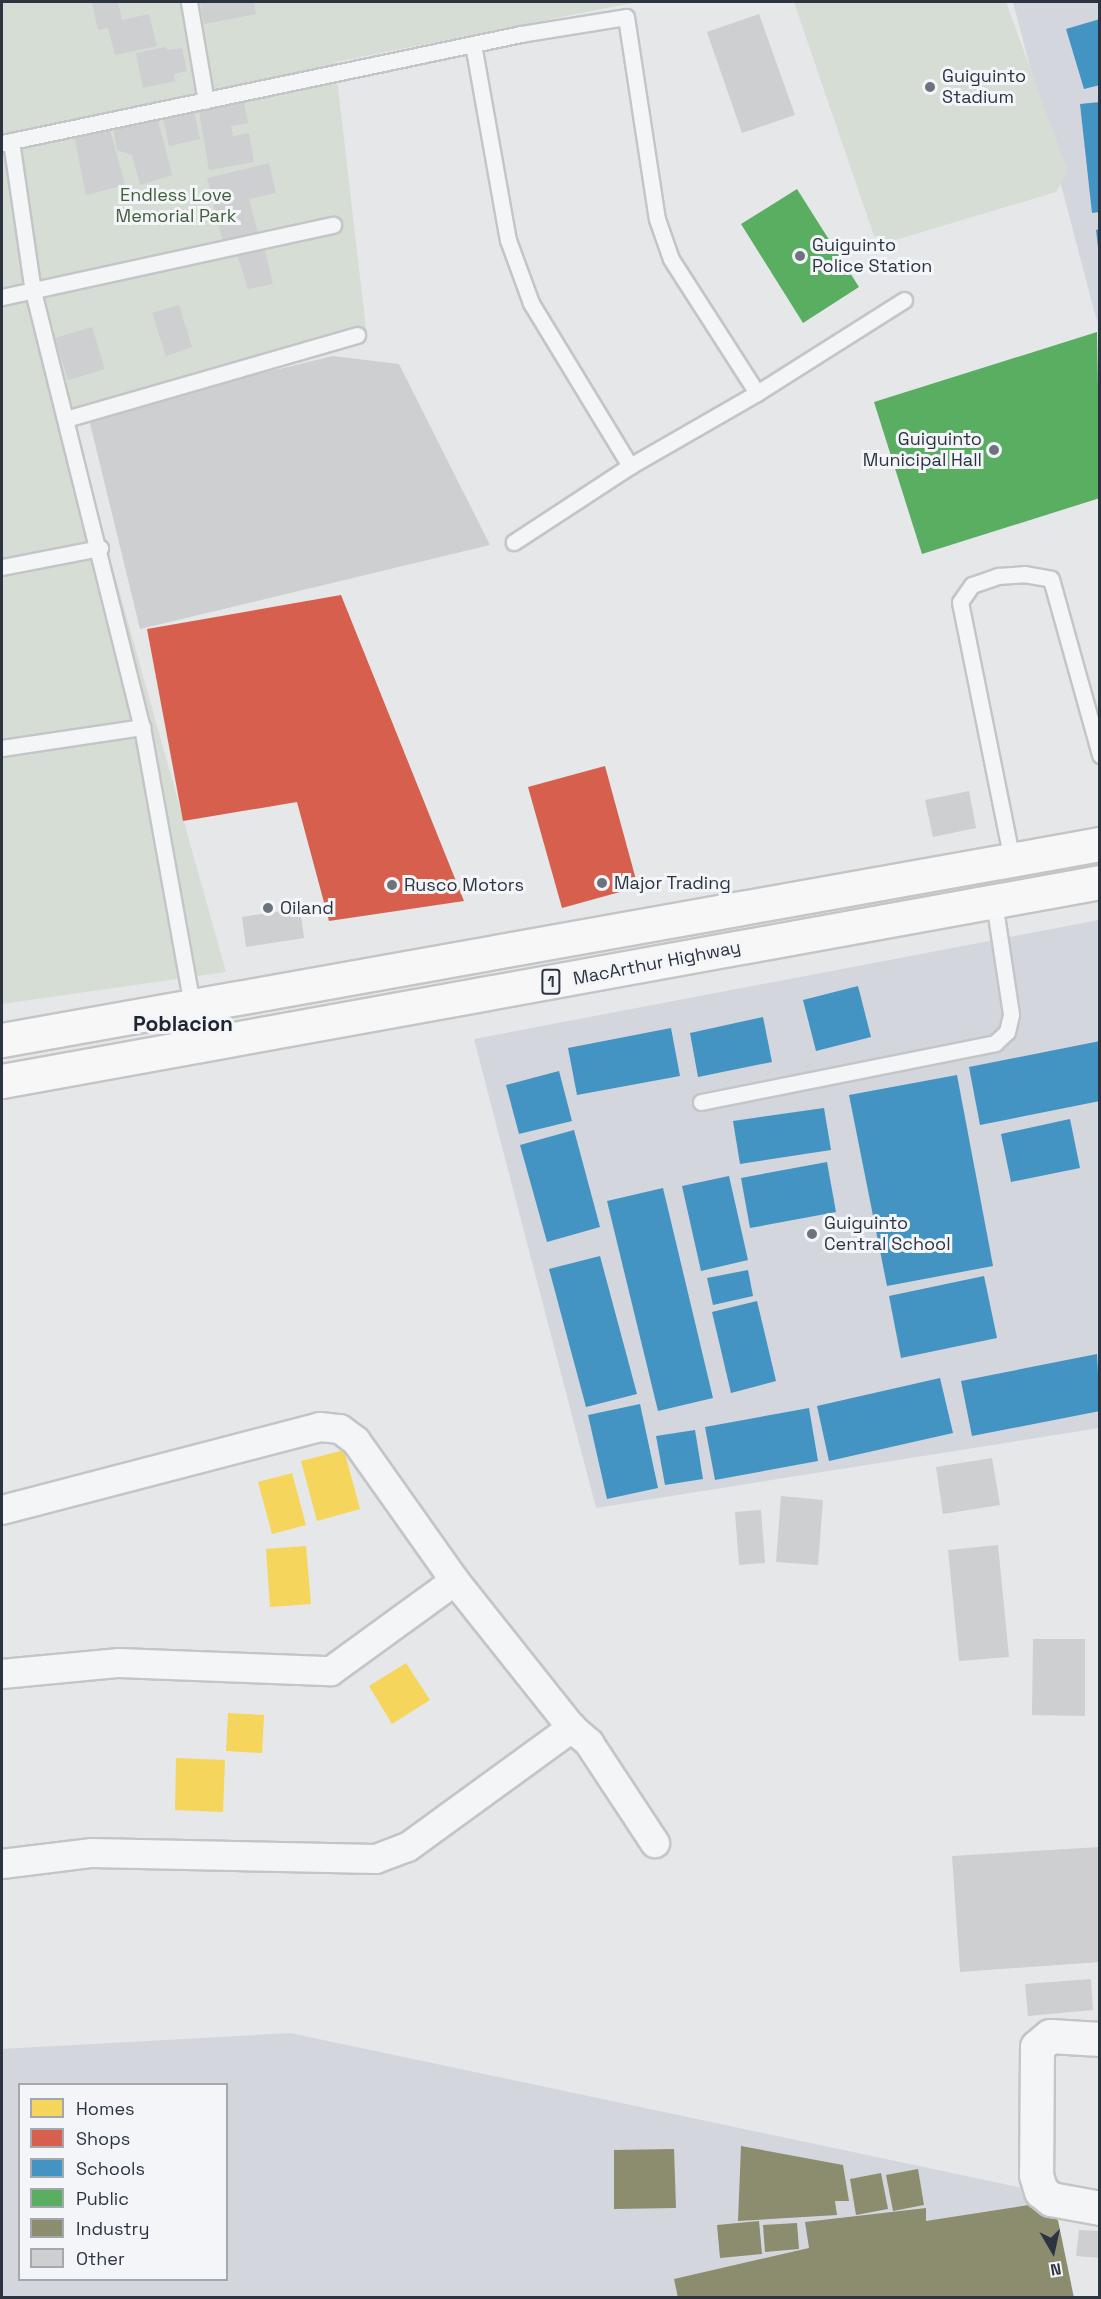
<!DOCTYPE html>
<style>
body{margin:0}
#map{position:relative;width:1101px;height:2299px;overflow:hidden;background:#e5e7e9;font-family:"Space Grotesk",sans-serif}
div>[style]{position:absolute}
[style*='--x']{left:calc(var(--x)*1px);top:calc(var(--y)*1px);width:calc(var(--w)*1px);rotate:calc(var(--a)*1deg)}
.built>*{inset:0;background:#d3d6dc}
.green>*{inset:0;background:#d6ddd5}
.homes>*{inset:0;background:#f6d55c}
.shops>*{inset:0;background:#d6604d}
.schools>*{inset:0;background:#4393c3}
.public>*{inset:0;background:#5aae61}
.industry>*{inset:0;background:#8c8c6e}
.building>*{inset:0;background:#cdcfd1}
.roads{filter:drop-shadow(2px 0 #c3c5c7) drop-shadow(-2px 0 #c3c5c7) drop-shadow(0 2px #c3c5c7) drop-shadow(0 -2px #c3c5c7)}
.service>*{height:15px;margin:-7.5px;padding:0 7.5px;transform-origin:7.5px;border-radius:7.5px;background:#f4f5f6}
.minor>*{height:28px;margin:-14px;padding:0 14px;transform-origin:14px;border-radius:14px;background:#f4f5f6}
.tertiary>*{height:33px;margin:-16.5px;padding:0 16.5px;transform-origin:16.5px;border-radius:16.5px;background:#f4f5f6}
.trunk>*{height:33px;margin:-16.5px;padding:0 16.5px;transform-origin:16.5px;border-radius:16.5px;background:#f7f7f8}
.dots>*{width:16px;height:16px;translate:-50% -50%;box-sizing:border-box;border:3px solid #f3f5f8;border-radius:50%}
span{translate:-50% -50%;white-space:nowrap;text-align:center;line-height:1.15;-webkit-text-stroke:6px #f3f5f8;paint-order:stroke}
.shield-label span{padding:2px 4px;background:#f3f5f8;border:2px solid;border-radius:4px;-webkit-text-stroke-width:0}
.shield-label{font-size:16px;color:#2c3442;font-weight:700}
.poi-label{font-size:18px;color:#2c3442}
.left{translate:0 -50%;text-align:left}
.right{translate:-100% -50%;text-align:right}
.park-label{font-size:18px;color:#405e39}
.street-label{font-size:18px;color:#2c3442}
.quarter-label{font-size:21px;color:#1e2533;font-weight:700}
.frame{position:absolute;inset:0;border:3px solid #2c3442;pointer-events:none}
.legend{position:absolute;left:18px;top:2083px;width:210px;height:198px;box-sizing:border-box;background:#f3f5f8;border:2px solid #a3a8af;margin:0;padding:8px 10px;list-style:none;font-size:18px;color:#2c3442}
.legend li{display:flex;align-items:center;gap:12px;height:30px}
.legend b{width:30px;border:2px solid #a3a8af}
.north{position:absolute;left:1023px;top:2221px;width:60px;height:60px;-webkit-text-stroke:4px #f3f5f8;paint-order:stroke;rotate:171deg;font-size:16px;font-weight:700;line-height:24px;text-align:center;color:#2c3442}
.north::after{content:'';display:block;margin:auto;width:21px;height:27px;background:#2c3442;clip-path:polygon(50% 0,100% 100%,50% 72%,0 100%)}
</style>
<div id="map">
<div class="built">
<i style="clip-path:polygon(1013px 2px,1099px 2px,1099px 325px,1095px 314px)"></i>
<i style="clip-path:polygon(1099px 920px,1099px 1428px,596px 1508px,474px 1039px)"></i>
<i style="clip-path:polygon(evenodd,290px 2033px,1037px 2191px,1031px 2297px,2px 2298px,2px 2049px,290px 2033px,20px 2084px,226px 2084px,226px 2280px,20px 2280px,20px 2084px)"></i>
</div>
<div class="green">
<i style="clip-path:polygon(2px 2px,637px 2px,335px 62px,367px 337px,70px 415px,226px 972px,2px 1004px)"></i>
<i style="clip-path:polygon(794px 2px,1006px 2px,1068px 172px,1056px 192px,892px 241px,874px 236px)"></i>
</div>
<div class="homes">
<i style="clip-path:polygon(344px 1450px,360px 1509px,317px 1521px,301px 1461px)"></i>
<i style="clip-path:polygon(292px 1473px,306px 1525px,272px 1534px,258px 1482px)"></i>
<i style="clip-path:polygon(306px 1546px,311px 1604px,270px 1607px,266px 1549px)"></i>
<i style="clip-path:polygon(406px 1663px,430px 1700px,392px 1724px,369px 1686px)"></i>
<i style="clip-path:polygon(228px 1713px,264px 1715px,262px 1753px,226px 1751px)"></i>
<i style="clip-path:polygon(176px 1758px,225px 1760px,223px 1812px,175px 1810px)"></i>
</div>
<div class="shops">
<i style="clip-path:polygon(341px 595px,464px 901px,329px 921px,297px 802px,183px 821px,147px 629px)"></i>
<i style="clip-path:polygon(605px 766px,638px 887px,562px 908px,528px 787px)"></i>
</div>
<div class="schools">
<i style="clip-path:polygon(1100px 19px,1100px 85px,1084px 89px,1066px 29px)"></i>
<i style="clip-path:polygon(1100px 102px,1100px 212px,1092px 213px,1080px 104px)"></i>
<i style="clip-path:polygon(1100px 229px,1100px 247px,1098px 247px,1096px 230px)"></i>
<i style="clip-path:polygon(858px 986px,871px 1037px,816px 1051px,803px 1000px)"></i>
<i style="clip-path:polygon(763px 1017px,772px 1062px,698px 1077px,690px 1033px)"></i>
<i style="clip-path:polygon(671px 1028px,680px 1076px,577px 1095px,568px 1048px)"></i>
<i style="clip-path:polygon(1100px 1041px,1100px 1101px,980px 1125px,969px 1067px)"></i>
<i style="clip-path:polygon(559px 1071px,572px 1121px,519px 1134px,506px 1085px)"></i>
<i style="clip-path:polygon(957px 1075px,993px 1266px,887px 1286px,849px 1095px)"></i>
<i style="clip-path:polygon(824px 1108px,831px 1150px,740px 1164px,733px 1121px)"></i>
<i style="clip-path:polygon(1070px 1119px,1080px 1168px,1011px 1182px,1001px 1134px)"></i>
<i style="clip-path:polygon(574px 1130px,600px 1227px,547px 1242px,520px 1145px)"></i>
<i style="clip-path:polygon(827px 1162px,836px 1212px,750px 1228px,741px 1178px)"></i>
<i style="clip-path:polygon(729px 1176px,748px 1260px,701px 1271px,682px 1186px)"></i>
<i style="clip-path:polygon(663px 1188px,713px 1398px,658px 1411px,607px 1201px)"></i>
<i style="clip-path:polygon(600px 1256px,637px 1394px,586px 1407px,549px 1269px)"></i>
<i style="clip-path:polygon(748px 1270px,753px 1296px,713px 1305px,707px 1278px)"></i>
<i style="clip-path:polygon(984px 1276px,997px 1338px,901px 1358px,889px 1296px)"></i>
<i style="clip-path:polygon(757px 1301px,776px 1381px,731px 1393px,712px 1312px)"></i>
<i style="clip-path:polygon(1097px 1354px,1100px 1411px,972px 1436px,961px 1381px)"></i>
<i style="clip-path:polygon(940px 1378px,953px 1433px,829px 1461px,817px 1406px)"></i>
<i style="clip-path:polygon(640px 1404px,658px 1488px,607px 1499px,588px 1415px)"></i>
<i style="clip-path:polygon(809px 1408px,818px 1461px,715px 1480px,705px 1427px)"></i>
<i style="clip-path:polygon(695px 1430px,703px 1479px,665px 1485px,656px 1436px)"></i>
</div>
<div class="public">
<i style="clip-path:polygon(797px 189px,859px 287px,803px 323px,741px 224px)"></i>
<i style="clip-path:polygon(1097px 332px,1100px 498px,922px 554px,874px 402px)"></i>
</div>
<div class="industry">
<i style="clip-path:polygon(741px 2146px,843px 2165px,849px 2201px,835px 2201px,837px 2215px,738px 2221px)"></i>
<i style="clip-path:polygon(674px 2149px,676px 2208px,614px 2209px,614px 2150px)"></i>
<i style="clip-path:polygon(918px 2169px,924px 2205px,893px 2211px,886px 2175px)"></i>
<i style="clip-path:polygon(881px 2173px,888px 2209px,856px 2215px,850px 2179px)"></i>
<i style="clip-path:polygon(1054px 2201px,1074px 2298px,678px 2298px,674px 2279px,809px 2248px,805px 2222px,926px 2208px,926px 2221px)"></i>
<i style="clip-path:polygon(759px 2221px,762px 2254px,720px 2258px,717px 2225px)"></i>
<i style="clip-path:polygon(797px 2223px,799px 2249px,765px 2252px,763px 2225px)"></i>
</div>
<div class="building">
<i style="clip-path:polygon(92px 2px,118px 2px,122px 20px,149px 14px,157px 46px,115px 55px,108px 28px,98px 30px)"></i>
<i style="clip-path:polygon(200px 2px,254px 2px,256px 14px,204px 24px)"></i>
<i style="clip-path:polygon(759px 14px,795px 115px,742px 133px,707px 32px)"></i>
<i style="clip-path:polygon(165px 47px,168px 50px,182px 48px,187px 71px,174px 74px,175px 81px,143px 88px,136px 53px)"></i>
<i style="clip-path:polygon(243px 98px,248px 123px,231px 126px,233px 136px,249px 133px,254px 162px,209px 170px,198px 106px)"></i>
<i style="clip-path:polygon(194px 111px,200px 139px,169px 146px,163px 117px)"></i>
<i style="clip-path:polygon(158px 120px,172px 175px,140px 185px,132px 155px,117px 150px,113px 128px)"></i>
<i style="clip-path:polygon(110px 130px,125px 185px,86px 195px,74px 135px)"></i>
<i style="clip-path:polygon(269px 163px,276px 193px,249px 199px,258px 233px,223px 243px,207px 178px)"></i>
<i style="clip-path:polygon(263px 243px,273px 284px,248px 289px,236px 251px)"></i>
<i style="clip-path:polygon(179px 305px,192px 347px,166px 356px,152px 313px)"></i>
<i style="clip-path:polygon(92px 327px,105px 369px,68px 380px,55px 338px)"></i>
<i style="clip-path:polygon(333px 356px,399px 364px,490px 545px,140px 629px,88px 415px)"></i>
<i style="clip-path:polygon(969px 791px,976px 828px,933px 837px,925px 800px)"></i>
<i style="clip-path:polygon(300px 908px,304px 938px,246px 947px,242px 917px)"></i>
<i style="clip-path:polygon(992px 1458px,1000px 1505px,943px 1514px,936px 1467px)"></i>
<i style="clip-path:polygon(781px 1496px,823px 1500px,818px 1565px,776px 1562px)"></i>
<i style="clip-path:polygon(761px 1510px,765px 1563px,739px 1565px,735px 1512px)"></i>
<i style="clip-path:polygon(998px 1545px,1009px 1657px,959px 1661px,948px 1550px)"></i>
<i style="clip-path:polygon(1033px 1639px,1085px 1639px,1085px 1716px,1032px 1715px)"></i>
<i style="clip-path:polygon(1100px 1847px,1100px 1962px,960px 1972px,952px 1856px)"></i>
<i style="clip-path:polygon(1091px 1979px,1093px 2010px,1028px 2016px,1025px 1984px)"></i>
<i style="clip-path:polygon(1079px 2230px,1100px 2231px,1100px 2258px,1076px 2256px)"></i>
</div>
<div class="roads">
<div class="service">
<i style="--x:189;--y:2;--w:100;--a:80.3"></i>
<i style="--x:473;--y:44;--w:199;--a:79.9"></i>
<i style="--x:508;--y:240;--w:67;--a:69.9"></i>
<i style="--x:531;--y:303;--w:191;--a:58.7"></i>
<i style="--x:11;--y:141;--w:152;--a:81.7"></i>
<i style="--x:33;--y:291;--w:449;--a:76"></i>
<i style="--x:142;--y:727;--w:283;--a:79.8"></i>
<i style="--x:2;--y:143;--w:530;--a:-11.86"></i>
<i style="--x:521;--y:34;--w:106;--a:-9.2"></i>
<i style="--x:626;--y:17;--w:204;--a:81.3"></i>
<i style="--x:657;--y:219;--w:42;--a:70.7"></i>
<i style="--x:671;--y:259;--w:159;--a:57.3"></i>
<i style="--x:757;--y:393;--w:146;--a:150.1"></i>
<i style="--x:630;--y:466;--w:139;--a:146.8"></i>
<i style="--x:2;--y:297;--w:339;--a:-12.3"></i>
<i style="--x:757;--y:393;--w:174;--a:-32.3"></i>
<i style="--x:66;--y:419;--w:303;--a:-16.1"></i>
<i style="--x:2;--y:567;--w:100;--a:-11"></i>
<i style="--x:2;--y:748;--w:142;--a:-8.5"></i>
<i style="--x:1012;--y:860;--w:263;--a:-101.4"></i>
<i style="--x:960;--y:602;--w:21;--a:-55"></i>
<i style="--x:972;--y:585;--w:28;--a:-19"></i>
<i style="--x:998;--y:576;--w:26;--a:-4"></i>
<i style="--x:1024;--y:574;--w:27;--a:10"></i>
<i style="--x:1051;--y:579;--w:183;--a:74.4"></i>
<i style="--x:701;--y:1102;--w:300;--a:-11.3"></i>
<i style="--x:995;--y:1043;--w:16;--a:-43"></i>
<i style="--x:1007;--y:1032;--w:18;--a:-77"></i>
<i style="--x:1011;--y:1014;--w:114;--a:-98.6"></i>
</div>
<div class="minor">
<i style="--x:2;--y:1510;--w:329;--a:-14.6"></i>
<i style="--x:320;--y:1427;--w:20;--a:6"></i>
<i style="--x:340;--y:1429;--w:20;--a:37"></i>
<i style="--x:356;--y:1441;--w:171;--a:54.7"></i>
<i style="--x:455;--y:1581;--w:188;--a:51.5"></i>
<i style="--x:572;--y:1728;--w:23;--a:41"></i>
<i style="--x:589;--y:1743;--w:120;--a:56.6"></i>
<i style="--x:2;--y:1674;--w:118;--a:-5.4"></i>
<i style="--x:119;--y:1663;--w:212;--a:2.2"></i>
<i style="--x:331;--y:1671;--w:153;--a:-36"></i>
<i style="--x:2;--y:1864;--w:91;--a:-7"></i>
<i style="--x:92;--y:1853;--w:284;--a:1.2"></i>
<i style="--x:376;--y:1859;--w:34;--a:-21"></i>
<i style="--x:408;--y:1847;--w:203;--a:-36"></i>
</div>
<div class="tertiary">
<i style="--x:1100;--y:2039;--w:50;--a:-176.6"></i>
<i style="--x:1050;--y:2036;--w:17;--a:140"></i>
<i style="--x:1037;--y:2047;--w:128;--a:90.4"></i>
<i style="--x:1036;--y:2175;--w:17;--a:73"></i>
<i style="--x:1041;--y:2191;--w:13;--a:39"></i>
<i style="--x:1051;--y:2199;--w:50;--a:10.4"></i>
</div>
<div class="trunk">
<i style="--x:2;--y:1040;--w:1115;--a:-10.12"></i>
<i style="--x:2;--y:1081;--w:1116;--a:-10.27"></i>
</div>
</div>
<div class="dots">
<i style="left:930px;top:87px;background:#6d737c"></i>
<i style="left:800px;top:256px;background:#6d737c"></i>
<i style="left:994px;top:450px;background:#6d737c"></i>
<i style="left:602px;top:883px;background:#6d737c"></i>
<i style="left:392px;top:885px;background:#6d737c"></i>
<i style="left:268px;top:908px;background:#6d737c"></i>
<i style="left:812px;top:1234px;background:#6d737c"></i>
</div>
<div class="shield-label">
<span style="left:551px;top:982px">1</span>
</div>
<div class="poi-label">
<span class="left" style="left:942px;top:87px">Guiguinto<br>Stadium</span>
<span class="left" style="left:812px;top:256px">Guiguinto<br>Police Station</span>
<span class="right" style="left:982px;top:450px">Guiguinto<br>Municipal Hall</span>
<span class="left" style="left:614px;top:883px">Major Trading</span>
<span class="left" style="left:404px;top:885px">Rusco Motors</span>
<span class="left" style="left:280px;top:908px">Oiland</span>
<span class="left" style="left:824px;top:1234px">Guiguinto<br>Central School</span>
</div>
<div class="park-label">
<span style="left:176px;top:206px">Endless Love<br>Memorial Park</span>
</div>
<div class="street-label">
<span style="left:657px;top:963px;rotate:-11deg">MacArthur Highway</span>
</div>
<div class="quarter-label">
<span style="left:183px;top:1024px">Poblacion</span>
</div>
<div class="frame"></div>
<ul class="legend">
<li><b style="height:16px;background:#f6d55c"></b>Homes</li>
<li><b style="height:16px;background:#d6604d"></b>Shops</li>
<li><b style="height:16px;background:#4393c3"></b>Schools</li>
<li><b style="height:16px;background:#5aae61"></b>Public</li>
<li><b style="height:16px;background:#8c8c6e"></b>Industry</li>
<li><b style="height:16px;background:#cdcfd1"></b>Other</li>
</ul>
<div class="north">N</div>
</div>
